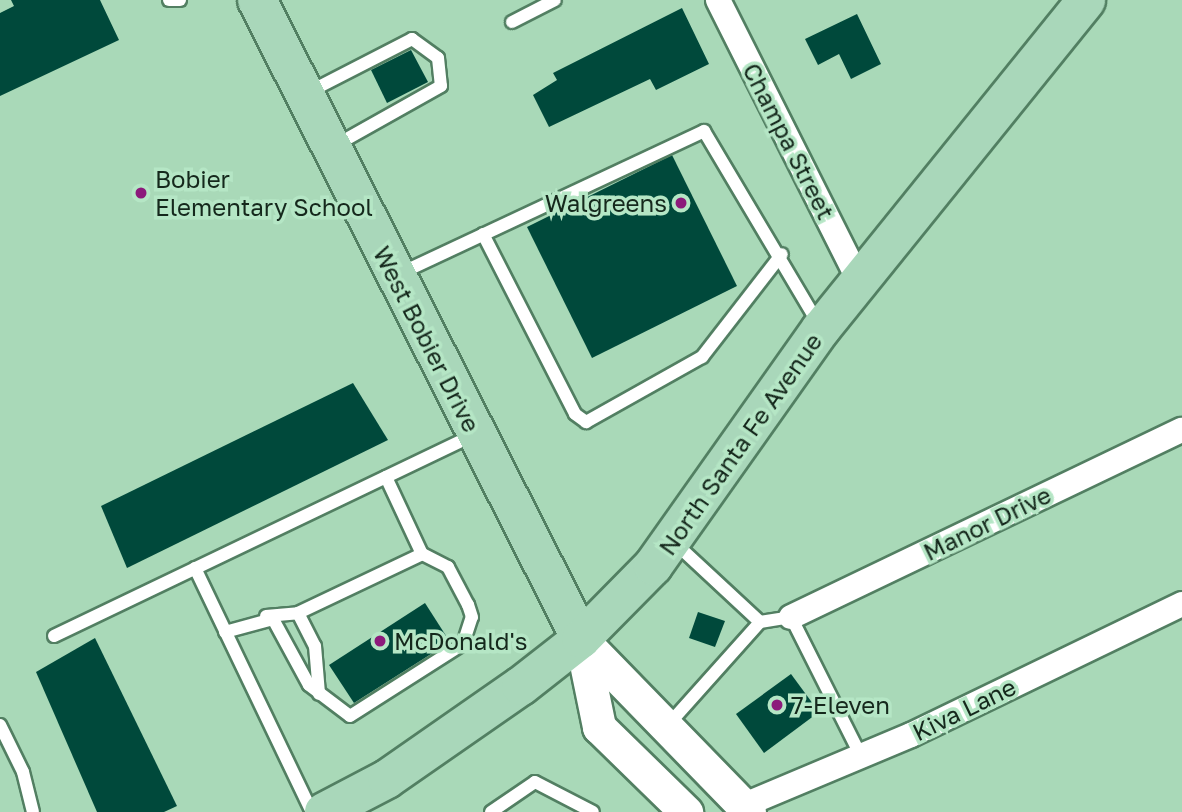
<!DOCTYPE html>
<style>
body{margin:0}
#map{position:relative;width:1182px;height:812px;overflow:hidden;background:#a9d9b8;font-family:"Golos Text",sans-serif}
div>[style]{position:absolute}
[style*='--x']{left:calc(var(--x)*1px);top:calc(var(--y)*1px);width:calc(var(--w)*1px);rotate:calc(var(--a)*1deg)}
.building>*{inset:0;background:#00493b}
.roads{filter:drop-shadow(2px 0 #527f62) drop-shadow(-2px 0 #527f62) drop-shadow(0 2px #527f62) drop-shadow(0 -2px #527f62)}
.lane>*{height:12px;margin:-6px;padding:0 6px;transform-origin:6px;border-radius:6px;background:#fff}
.street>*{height:24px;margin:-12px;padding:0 12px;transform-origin:12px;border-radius:12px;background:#fff}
.secondary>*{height:33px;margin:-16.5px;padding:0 16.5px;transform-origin:16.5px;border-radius:16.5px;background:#fff}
.primary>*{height:38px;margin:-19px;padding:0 19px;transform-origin:19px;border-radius:19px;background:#a9d7ba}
.dots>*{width:19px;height:19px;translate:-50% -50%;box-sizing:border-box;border:4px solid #b5e6c5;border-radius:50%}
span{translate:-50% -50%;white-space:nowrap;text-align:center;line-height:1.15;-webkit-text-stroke:7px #b5e6c5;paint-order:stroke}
.street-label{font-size:24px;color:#15281c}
.poi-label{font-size:24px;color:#15281c}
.left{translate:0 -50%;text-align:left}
.right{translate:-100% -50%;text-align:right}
</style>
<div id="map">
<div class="building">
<i style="clip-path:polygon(11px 0,100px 0,119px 40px,0 96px,0 13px,14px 6px)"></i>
<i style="clip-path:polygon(682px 8px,709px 64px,656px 90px,650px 79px,549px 127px,533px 95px,557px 80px,553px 73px)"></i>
<i style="clip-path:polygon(857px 14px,881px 64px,851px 79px,839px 54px,818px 65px,805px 39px)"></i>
<i style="clip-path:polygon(411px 50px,428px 82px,387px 103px,371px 70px)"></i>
<i style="clip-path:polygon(672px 155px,737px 286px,592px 358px,527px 227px)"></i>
<i style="clip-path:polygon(353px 383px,388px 440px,127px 568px,101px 506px)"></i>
<i style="clip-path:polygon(425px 603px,450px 642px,354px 703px,329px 665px)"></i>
<i style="clip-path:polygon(698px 612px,725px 621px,715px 647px,689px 638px)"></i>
<i style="clip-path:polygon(95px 638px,177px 806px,164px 812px,97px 812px,36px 672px)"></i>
<i style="clip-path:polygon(791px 674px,819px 712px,764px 753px,736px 714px)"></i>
</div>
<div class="roads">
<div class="lane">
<i style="--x:169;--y:0;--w:11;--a:0"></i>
<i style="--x:512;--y:22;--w:48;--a:-27.1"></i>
<i style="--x:307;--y:93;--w:118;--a:-27.2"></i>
<i style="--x:412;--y:39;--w:32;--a:36"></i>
<i style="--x:438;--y:58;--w:28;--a:84"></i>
<i style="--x:441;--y:86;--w:123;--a:150.7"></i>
<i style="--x:483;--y:234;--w:202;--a:62.9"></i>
<i style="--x:575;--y:414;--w:14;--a:36"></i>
<i style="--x:586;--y:422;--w:133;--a:-29.3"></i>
<i style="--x:702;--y:357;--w:130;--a:-52.2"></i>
<i style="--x:399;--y:274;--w:337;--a:-25.1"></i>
<i style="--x:704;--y:131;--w:223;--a:59.3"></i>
<i style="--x:195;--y:568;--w:271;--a:64.4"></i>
<i style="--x:298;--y:613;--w:37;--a:63"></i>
<i style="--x:315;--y:646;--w:48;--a:85.2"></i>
<i style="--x:266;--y:616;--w:32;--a:-5"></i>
<i style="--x:298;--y:613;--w:137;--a:-25.4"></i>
<i style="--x:760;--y:622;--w:31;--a:-9"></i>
<i style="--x:791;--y:617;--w:156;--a:63.3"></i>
<i style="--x:225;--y:632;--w:50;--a:-15.2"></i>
<i style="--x:273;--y:619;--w:75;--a:61.4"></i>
<i style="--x:309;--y:685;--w:51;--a:37.1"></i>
<i style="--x:350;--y:716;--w:134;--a:-32.5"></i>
<i style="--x:463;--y:644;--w:28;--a:-72"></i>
<i style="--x:472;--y:617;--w:13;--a:-108"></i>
<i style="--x:468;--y:605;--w:43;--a:-117.8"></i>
<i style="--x:448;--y:567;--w:29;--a:-153"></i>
<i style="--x:422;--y:554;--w:85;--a:-115.1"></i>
<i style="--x:54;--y:636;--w:467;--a:-25.6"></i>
<i style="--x:0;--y:725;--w:52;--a:63.9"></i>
<i style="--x:23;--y:772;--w:41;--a:76"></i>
<i style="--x:668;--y:725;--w:138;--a:-48.2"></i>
<i style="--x:760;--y:622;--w:117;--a:-137.1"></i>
<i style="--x:491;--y:812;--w:53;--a:-34.3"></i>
<i style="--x:535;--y:782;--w:65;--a:27.3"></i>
</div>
<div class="street">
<i style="--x:718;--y:0;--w:316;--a:63.3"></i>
<i style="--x:791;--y:617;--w:433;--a:-25.6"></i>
<i style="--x:742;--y:806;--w:183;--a:-22.8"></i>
<i style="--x:911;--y:735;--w:301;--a:-25.8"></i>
</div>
<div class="secondary">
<i style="--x:581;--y:639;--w:241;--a:45.8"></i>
<i style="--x:581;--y:639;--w:90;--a:78.4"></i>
<i style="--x:599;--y:727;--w:122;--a:44.3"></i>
</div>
<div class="primary">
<i style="--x:257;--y:0;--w:716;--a:63.11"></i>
<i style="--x:324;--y:812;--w:71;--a:-27.6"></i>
<i style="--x:387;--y:779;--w:163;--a:-34.8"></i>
<i style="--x:521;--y:686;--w:76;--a:-38.1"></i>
<i style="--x:581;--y:639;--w:103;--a:-45.4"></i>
<i style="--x:653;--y:566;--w:291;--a:-54.7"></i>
<i style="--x:821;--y:329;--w:422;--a:-51.1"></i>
</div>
</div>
<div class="dots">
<i style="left:141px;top:193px;background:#8c1a7b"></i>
<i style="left:681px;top:203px;background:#8c1a7b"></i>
<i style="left:380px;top:641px;background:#8c1a7b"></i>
<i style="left:777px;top:705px;background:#8c1a7b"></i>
</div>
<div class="street-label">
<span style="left:789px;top:141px;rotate:63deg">Champa Street</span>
<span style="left:427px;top:339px;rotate:63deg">West Bobier Drive</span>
<span style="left:740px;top:444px;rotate:-55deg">North Santa Fe Avenue</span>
<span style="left:987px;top:523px;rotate:-26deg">Manor Drive</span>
<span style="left:964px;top:709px;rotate:-26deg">Kiva Lane</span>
</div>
<div class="poi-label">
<span class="left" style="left:155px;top:193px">Bobier<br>Elementary School</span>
<span class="right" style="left:667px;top:203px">Walgreens</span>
<span class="left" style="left:394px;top:641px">McDonald's</span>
<span class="left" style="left:791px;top:705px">7-Eleven</span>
</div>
</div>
